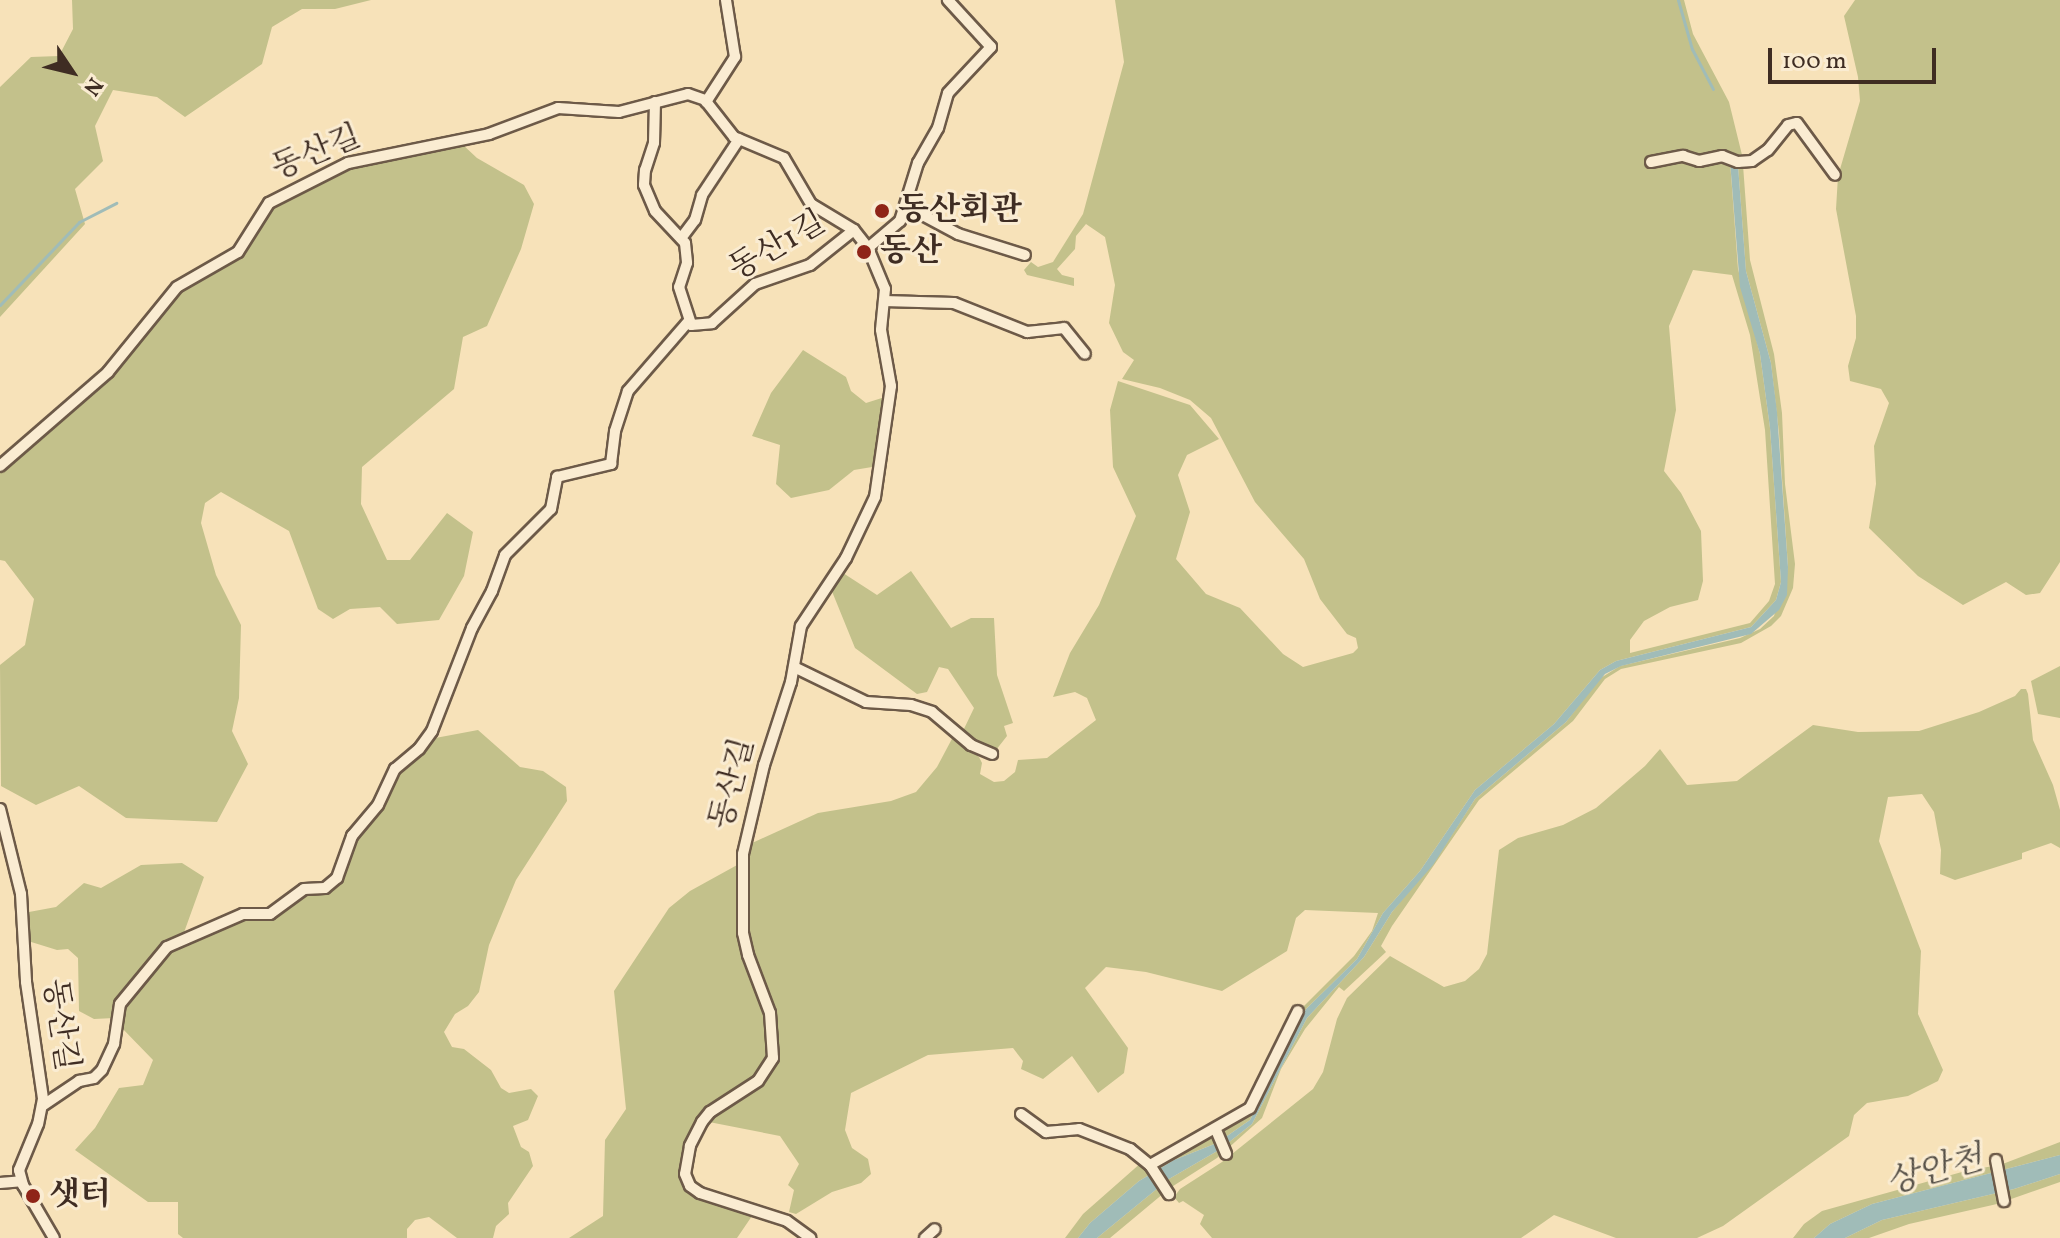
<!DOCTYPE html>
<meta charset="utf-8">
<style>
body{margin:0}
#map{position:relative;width:2060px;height:1238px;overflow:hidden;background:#f7e2b9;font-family:Vollkorn,"Noto Serif KR",serif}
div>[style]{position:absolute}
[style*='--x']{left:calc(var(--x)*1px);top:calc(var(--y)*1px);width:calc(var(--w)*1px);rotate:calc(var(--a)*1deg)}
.green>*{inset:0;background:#c3c18b}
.water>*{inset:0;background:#a0bcb8}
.stream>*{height:3px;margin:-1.5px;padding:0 1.5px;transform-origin:1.5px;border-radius:1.5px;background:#a0bcb8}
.roads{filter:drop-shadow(2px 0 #6d5a48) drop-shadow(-2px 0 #6d5a48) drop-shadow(0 2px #6d5a48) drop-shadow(0 -2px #6d5a48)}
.street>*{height:10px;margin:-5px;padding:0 5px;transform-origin:5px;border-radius:5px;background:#faecd2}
.dots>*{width:22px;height:22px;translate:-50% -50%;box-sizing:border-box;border:4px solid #faecd2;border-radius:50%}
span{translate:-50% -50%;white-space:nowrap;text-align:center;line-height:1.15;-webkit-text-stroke:6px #faecd2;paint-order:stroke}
.street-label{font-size:32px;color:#3f2d23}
.poi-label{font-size:32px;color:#3f2d23;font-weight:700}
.left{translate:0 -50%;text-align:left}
.water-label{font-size:34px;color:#575148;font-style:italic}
.north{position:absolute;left:32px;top:32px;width:80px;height:80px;-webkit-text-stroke:6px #faecd2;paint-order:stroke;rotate:125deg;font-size:22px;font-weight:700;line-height:32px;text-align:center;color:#3f2d23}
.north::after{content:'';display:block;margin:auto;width:28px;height:36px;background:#3f2d23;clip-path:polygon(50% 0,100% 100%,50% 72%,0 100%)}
.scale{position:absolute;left:1768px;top:48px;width:168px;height:36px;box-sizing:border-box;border:4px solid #3f2d23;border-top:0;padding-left:10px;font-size:24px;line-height:28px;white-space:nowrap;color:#3f2d23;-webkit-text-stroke:6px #faecd2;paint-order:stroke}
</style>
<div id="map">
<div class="green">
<i style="clip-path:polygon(72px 0,371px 0,335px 9px,302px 9px,272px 27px,262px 64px,185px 117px,157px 97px,113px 90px,95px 126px,103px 161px,75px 189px,85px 224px,0 317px,0 87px,31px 57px,59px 56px,73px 29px)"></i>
<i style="clip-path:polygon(evenodd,1115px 0,1684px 0,1693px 34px,1729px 102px,1743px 159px,1730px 161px,1738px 269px,1760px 354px,1770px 428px,1781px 582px,1776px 600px,1751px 627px,1616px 661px,1600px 670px,1554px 724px,1475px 790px,1420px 871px,1383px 913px,1357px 959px,1306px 1009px,1250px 1120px,1217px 1143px,1174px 1160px,1139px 1181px,1090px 1223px,1078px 1238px,1065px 1238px,1083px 1214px,1142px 1162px,1173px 1156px,1248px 1114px,1301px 1009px,1354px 956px,1372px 931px,1378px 913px,1305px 910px,1296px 918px,1287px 951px,1222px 991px,1146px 972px,1106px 967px,1085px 988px,1128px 1048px,1124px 1073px,1098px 1093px,1072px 1056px,1043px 1079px,1021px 1069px,1023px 1061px,1013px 1048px,928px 1055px,851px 1093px,845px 1130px,852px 1148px,868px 1159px,871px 1174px,861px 1183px,832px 1192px,796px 1214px,789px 1212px,794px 1190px,788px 1185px,799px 1164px,780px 1136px,709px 1122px,701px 1115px,685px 1145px,679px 1172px,682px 1185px,695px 1197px,752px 1216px,737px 1238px,569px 1238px,603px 1216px,605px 1140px,626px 1109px,614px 991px,669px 908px,690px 891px,748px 859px,750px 844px,818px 813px,891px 801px,916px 792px,937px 767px,954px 735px,979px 757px,982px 763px,980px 774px,994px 782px,1004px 781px,1015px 772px,1018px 760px,1047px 758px,1096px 720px,1087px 698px,1075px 692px,1053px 697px,1070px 653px,1099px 605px,1136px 516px,1113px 467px,1110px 410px,1118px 381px,1190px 405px,1219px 439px,1187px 455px,1178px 475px,1190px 512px,1176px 559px,1206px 594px,1240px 608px,1283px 654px,1303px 667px,1353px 653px,1358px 648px,1356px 638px,1347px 634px,1320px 599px,1304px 559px,1255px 502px,1211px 418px,1190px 400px,1160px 388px,1122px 379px,1134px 360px,1123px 352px,1109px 323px,1115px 285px,1105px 237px,1086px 224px,1076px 236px,1075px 249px,1057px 269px,1062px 275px,1074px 278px,1074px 286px,1027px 275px,1024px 270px,1031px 262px,1038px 267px,1053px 262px,1083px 214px,1124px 62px,1115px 0,1693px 270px,1732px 275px,1750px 335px,1765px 430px,1775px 584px,1769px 601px,1750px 623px,1630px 653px,1630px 640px,1644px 621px,1670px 607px,1698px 600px,1703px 581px,1701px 531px,1681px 493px,1664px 471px,1676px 410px,1669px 326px,1693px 270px)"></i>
<i style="clip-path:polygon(1855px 0,2060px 0,2060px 562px,2040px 593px,2026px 595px,2006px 582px,1963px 605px,1918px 576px,1869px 528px,1876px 484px,1874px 446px,1889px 403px,1881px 389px,1850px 381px,1848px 366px,1856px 338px,1856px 316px,1836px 209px,1838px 176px,1860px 101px,1858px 77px,1844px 16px)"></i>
<i style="clip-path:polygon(462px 144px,477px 158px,524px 185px,534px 204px,521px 249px,487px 326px,463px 337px,454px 389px,362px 467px,361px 504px,387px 560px,410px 560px,447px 513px,473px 532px,464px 576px,439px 620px,397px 624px,380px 607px,350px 609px,333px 619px,318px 609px,289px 531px,221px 492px,205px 503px,201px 523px,216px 575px,241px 625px,239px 698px,232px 731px,248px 764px,217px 822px,126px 818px,79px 786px,36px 805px,1px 786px,0 665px,25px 645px,34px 599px,5px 561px,0 560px,0 471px,111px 376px,180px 291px,246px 252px,264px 218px,278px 203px,351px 167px)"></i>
<i style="clip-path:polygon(1738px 165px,1743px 165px,1750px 260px,1774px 354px,1782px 413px,1785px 484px,1795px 564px,1793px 588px,1781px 616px,1771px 626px,1741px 643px,1621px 669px,1605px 679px,1573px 721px,1479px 800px,1392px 926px,1381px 946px,1386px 952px,1344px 991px,1339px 987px,1305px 1029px,1281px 1069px,1262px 1118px,1217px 1158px,1170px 1188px,1110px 1238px,1097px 1238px,1169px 1179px,1219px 1150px,1252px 1124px,1307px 1018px,1364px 957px,1392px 912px,1440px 853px,1475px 799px,1566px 722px,1599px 679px,1620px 666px,1740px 638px,1760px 629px,1774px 616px,1788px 567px,1779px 433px,1771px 363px,1746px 271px)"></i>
<i style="clip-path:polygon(803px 350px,846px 377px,851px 391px,866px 403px,885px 397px,872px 467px,854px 470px,829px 490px,791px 498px,776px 484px,780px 445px,752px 436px,771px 393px)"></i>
<i style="clip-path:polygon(911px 571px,951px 628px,971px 618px,994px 618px,997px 675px,1013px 723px,1004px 726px,1007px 736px,996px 750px,980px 746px,962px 733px,974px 708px,948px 669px,939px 667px,927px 692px,917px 694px,855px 648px,831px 589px,843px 573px,877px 595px)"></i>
<i style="clip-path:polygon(2060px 666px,2060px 718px,2038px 714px,2031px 681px)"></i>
<i style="clip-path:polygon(2021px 689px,2026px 689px,2028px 694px,2033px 740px,2053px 785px,2060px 810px,2060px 848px,2051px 843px,2022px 853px,2022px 859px,1955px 880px,1940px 874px,1941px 850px,1934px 812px,1922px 794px,1888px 797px,1879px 841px,1921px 951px,1918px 1014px,1943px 1070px,1938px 1081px,1908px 1096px,1867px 1103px,1854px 1115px,1849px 1136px,1723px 1226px,1697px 1238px,1616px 1238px,1554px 1215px,1521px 1238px,1212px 1238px,1200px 1224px,1204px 1215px,1183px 1201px,1179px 1203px,1174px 1197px,1180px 1189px,1222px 1162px,1313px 1089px,1323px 1072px,1337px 1019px,1347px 998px,1390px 956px,1444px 987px,1465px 981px,1479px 969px,1487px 954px,1499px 850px,1518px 838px,1563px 825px,1596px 808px,1645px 766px,1660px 749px,1687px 785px,1737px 781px,1813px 725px,1858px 732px,1919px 731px,1979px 712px,2015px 696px)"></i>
<i style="clip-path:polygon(478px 730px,520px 767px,543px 771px,566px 787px,567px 801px,516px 880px,489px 945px,479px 992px,468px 1006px,455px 1014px,444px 1032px,452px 1047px,464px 1049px,491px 1070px,501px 1088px,509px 1093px,531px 1089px,538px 1096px,528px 1120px,513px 1126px,521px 1147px,529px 1152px,533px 1166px,508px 1203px,509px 1214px,496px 1226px,493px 1238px,457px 1238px,429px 1217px,415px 1220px,407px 1229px,407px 1238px,183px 1238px,178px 1234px,178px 1202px,148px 1202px,75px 1150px,95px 1128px,119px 1088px,143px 1085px,153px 1060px,120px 1026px,120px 1013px,169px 948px,228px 922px,256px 916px,269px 919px,299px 894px,324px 891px,397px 771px,430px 739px)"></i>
<i style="clip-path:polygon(182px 863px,204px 877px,182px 938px,176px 938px,114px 1018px,94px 1019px,79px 1011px,78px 958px,68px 949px,57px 950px,28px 941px,29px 912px,56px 907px,84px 883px,101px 888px,141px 865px)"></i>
<i style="clip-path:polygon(2060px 1142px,2060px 1155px,1872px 1204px,1830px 1224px,1814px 1238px,1793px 1238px,1804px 1224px,1822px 1211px,1969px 1170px,2000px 1165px)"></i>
<i style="clip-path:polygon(2060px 1174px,2060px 1182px,1997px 1204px,1909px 1224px,1869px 1238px,1845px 1238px,1882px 1220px,2014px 1189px)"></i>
</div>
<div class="water">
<i style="clip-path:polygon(1730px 161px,1738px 165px,1746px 271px,1771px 363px,1777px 412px,1788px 567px,1787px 595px,1779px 610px,1751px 634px,1621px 666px,1605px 674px,1566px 722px,1475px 799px,1433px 865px,1392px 912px,1364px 957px,1307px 1018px,1252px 1124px,1219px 1150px,1169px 1179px,1097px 1238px,1078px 1238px,1090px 1223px,1139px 1181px,1174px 1160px,1217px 1143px,1250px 1120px,1306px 1009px,1357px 959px,1383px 913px,1420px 871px,1475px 790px,1554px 724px,1600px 670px,1616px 661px,1751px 627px,1776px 600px,1781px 582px,1770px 428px,1760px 354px,1740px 287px)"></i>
<i style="clip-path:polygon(2060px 1155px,2060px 1174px,2014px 1189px,1882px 1220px,1845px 1238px,1814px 1238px,1830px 1224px,1872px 1204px)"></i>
</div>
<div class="stream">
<i style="--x:1678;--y:0;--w:51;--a:74.1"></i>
<i style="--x:1692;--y:49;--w:45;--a:62.3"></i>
<i style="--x:0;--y:305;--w:115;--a:-46.4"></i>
<i style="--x:79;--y:222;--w:42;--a:-27.2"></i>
</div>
<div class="roads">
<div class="street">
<i style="--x:655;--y:102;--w:41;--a:91.4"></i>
<i style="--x:654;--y:143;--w:28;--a:108"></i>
<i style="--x:645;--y:170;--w:15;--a:94"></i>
<i style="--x:644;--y:185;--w:28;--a:67"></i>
<i style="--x:655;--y:211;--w:44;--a:46.8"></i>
<i style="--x:685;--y:243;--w:20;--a:84"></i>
<i style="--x:687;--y:263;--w:25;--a:108"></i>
<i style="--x:679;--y:287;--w:40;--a:72"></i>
<i style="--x:691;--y:325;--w:21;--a:-5"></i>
<i style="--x:712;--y:323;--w:58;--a:-42.2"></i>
<i style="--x:755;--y:284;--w:58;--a:-19.1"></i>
<i style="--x:810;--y:265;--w:56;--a:-38.5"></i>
<i style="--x:706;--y:102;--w:54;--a:-57.2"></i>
<i style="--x:735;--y:57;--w:58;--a:-99"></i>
<i style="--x:1651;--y:162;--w:33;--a:-11"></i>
<i style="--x:1683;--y:156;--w:17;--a:17"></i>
<i style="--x:1699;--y:161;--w:24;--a:-12"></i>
<i style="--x:1722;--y:156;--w:17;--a:21"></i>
<i style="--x:1738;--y:162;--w:14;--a:-4"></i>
<i style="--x:1752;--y:161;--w:19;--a:-35"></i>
<i style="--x:1768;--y:150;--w:32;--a:-51"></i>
<i style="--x:1788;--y:125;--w:9;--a:-13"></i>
<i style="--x:1797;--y:123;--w:64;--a:53.8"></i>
<i style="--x:906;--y:206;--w:59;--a:28.3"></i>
<i style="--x:958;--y:234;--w:70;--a:17.4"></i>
<i style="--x:682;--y:237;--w:21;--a:-53"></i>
<i style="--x:695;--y:220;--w:26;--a:-74"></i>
<i style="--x:702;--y:195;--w:67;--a:-56.5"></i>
<i style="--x:868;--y:248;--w:42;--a:-40.2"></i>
<i style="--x:900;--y:221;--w:61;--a:-72.8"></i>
<i style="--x:918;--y:163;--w:40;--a:-60.3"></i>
<i style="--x:938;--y:128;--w:36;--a:-74"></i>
<i style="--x:948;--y:93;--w:63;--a:-46.9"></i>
<i style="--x:991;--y:47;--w:64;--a:-132.5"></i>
<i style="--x:884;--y:301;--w:70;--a:1.6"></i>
<i style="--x:954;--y:303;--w:79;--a:21.7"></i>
<i style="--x:1027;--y:332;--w:37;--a:-6"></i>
<i style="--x:1064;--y:328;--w:33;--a:51"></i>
<i style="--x:0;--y:466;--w:143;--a:-41"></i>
<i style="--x:108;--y:372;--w:109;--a:-50.9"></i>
<i style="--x:177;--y:287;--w:70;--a:-29.8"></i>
<i style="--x:238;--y:252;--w:58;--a:-57.7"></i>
<i style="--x:269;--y:203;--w:89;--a:-26.9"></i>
<i style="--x:348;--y:163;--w:144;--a:-11.6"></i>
<i style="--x:489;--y:134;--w:74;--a:-20.6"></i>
<i style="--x:558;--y:108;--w:61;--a:3.8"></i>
<i style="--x:619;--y:112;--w:71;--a:-14.6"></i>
<i style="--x:688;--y:94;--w:18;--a:19"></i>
<i style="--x:705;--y:100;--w:47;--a:51.9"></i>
<i style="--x:734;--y:137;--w:54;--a:22.8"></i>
<i style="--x:784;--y:158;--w:53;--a:59.6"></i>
<i style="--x:811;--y:204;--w:50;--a:31.2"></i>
<i style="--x:854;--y:230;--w:23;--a:52"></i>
<i style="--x:868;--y:248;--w:44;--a:67.5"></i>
<i style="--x:885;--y:289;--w:41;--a:95.6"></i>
<i style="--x:881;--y:330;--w:57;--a:79.9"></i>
<i style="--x:891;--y:386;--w:112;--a:98.2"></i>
<i style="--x:875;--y:497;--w:68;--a:115.4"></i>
<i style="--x:846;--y:558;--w:82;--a:123.5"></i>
<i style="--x:801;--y:626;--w:57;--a:100.1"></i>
<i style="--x:791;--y:682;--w:87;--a:108"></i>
<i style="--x:764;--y:765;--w:91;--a:103.3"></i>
<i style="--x:743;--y:854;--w:79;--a:90"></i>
<i style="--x:743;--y:933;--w:23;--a:77"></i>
<i style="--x:748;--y:955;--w:62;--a:69.2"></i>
<i style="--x:770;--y:1013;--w:45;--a:86.2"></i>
<i style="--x:773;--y:1058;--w:27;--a:123"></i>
<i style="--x:758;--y:1081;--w:57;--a:147.1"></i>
<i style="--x:710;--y:1112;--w:13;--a:129"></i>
<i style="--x:702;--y:1122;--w:27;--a:117"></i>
<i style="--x:690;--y:1146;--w:28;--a:100"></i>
<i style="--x:685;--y:1174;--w:13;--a:67"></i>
<i style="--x:690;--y:1186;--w:12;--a:35"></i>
<i style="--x:700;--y:1193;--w:91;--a:17.8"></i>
<i style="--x:787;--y:1221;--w:29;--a:36"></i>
<i style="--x:794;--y:667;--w:80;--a:25.9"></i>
<i style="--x:866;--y:702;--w:45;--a:3.8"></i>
<i style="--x:911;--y:705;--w:22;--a:18"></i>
<i style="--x:932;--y:712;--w:51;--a:40.2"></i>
<i style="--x:971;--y:745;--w:23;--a:23"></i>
<i style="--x:0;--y:809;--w:88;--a:76.1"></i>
<i style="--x:21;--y:894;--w:88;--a:86.7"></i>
<i style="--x:26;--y:982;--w:118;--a:81.7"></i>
<i style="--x:43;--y:1099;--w:25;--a:101"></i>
<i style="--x:38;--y:1124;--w:50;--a:112.4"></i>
<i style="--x:19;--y:1170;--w:16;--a:75"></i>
<i style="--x:23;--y:1185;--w:61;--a:59.7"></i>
<i style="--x:42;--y:1106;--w:45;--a:-34"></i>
<i style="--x:79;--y:1081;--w:15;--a:-11"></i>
<i style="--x:94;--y:1078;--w:11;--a:-45"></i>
<i style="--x:102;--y:1070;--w:29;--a:-65"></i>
<i style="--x:114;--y:1044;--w:40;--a:-81.5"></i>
<i style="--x:120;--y:1004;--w:74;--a:-50.5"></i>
<i style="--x:167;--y:947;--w:83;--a:-23.5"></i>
<i style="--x:243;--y:914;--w:27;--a:0"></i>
<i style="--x:270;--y:914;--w:42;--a:-36.3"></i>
<i style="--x:304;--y:889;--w:21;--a:-3"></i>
<i style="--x:325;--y:888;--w:16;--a:-40"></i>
<i style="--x:337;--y:878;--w:45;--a:-70.3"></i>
<i style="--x:352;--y:836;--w:40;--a:-50"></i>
<i style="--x:378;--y:805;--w:40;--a:-65"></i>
<i style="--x:395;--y:769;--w:31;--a:-40"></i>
<i style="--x:419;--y:749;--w:22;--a:-54"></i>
<i style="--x:432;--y:731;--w:110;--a:-68.8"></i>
<i style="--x:472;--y:628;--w:42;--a:-61.6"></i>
<i style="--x:492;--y:591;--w:38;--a:-70"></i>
<i style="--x:505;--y:555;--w:65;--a:-45"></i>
<i style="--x:551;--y:509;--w:33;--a:-79"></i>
<i style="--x:557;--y:477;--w:56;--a:-13.5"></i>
<i style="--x:611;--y:464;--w:33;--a:-83"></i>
<i style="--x:615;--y:431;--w:42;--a:-72"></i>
<i style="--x:628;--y:391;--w:91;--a:-49"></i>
<i style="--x:1021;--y:1114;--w:31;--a:36"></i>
<i style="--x:1046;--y:1132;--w:33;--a:-5"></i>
<i style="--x:1079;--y:1129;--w:55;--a:21.4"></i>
<i style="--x:1130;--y:1149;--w:26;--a:39"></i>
<i style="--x:1150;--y:1165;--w:35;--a:57"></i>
<i style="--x:1216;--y:1130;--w:26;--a:67"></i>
<i style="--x:1996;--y:1160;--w:42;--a:79"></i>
<i style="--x:1150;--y:1165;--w:115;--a:-29.7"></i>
<i style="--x:1250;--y:1108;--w:108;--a:-63.7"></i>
<i style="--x:0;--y:1183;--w:21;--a:-5"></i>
<i style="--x:925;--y:1238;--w:13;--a:-42"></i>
</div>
</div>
<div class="dots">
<i style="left:882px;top:211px;background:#8f2418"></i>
<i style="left:864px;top:252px;background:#8f2418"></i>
<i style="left:33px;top:1196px;background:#8f2418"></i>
</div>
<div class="street-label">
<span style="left:317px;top:154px;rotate:-22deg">동산길</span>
<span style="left:778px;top:247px;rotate:-30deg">동산1길</span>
<span style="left:734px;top:784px;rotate:-75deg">동산길</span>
<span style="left:59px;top:1025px;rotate:82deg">동산길</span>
</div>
<div class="poi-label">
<span class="left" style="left:898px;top:211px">동산회관</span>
<span class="left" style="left:880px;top:252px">동산</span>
<span class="left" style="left:49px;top:1196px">샛터</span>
</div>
<div class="water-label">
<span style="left:1935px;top:1172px;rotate:-15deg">상안천</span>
</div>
<div class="north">N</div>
<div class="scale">100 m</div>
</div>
